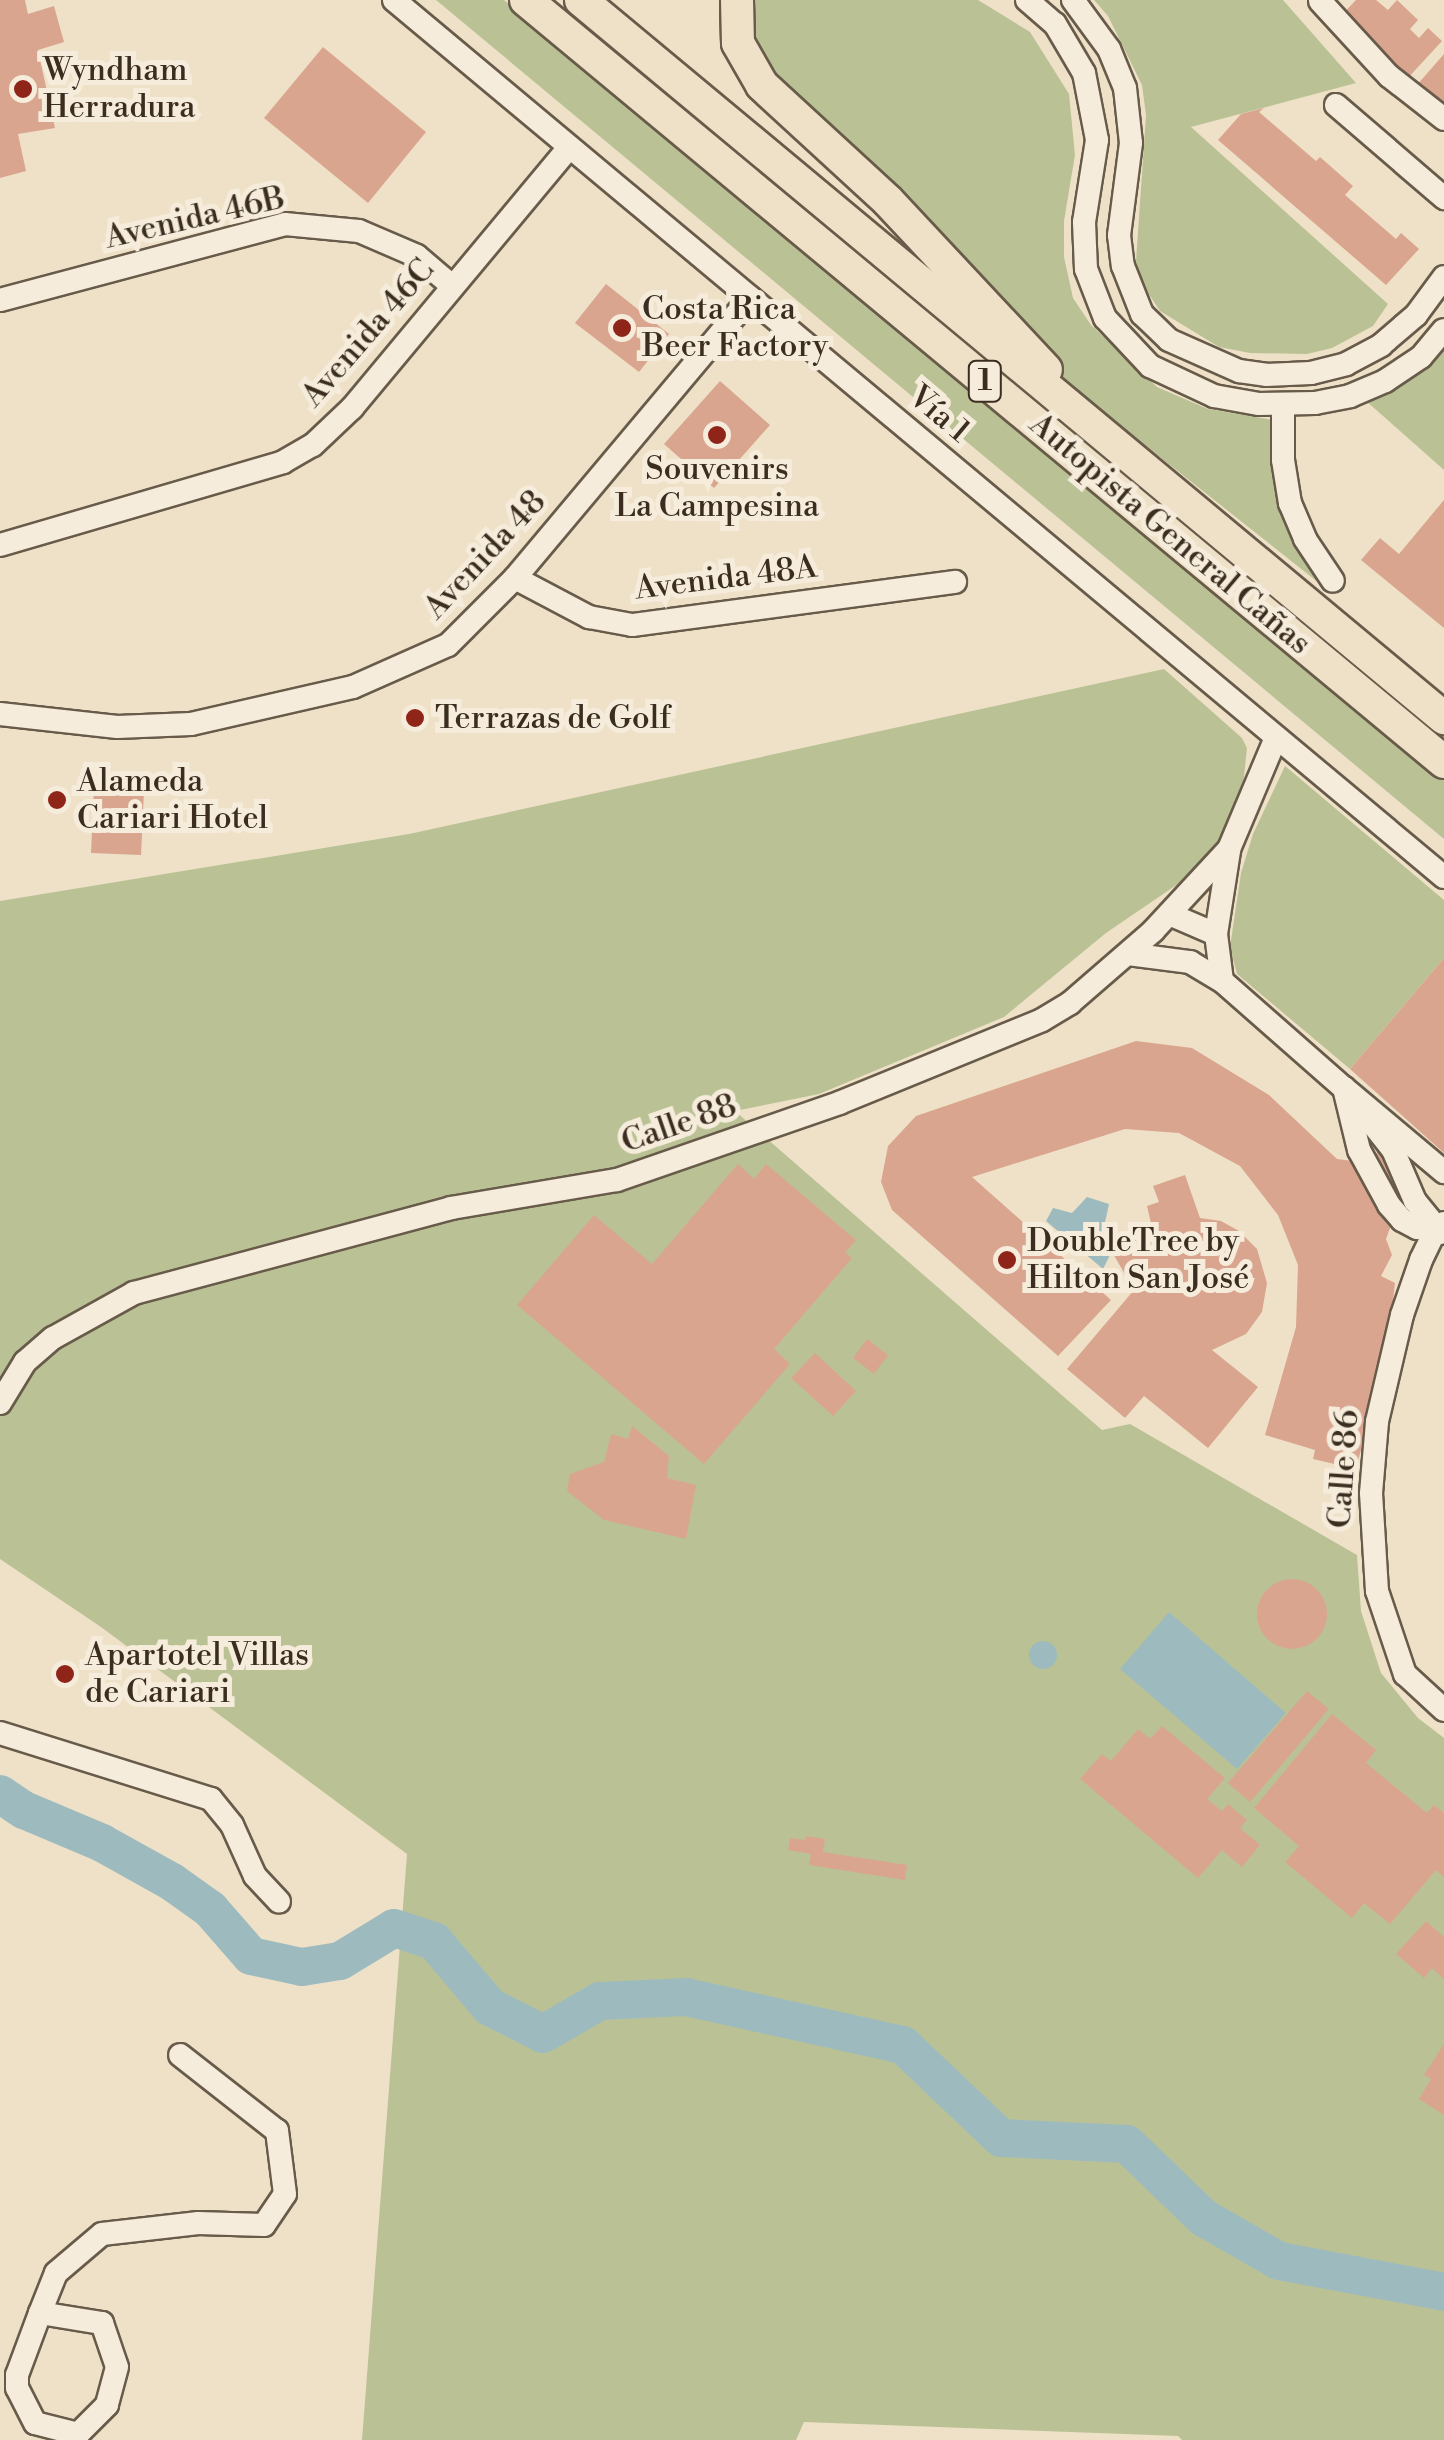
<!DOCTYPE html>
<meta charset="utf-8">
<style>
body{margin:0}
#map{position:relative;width:1444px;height:2440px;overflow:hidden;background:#efe1c7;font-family:"Libre Bodoni",serif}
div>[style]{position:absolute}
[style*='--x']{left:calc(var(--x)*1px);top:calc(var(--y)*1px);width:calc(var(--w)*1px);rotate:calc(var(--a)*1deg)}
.green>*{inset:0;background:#bac295}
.water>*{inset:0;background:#9dbbbe}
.round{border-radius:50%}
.river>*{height:38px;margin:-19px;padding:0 19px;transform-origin:19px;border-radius:19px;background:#9dbbbe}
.building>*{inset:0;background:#d9a58f}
.roads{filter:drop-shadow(2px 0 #685b4a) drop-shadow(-2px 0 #685b4a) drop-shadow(0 2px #685b4a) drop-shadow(0 -2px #685b4a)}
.minor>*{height:22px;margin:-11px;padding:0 11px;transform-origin:11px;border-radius:11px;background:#f5ecdb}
.highway>*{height:32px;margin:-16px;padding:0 16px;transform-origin:16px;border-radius:16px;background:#efe1c7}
.dots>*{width:28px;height:28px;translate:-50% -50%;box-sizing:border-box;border:5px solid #f5ecdb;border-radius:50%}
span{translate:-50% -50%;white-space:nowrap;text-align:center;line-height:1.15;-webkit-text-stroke:10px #f5ecdb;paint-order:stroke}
.shield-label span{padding:2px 8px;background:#f5ecdb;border:2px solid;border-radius:8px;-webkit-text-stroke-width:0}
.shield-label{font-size:30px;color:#3b2e20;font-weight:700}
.poi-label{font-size:32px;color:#3b2e20}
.left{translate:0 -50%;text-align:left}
.street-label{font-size:32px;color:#3b2e20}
</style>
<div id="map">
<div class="green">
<i style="clip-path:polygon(436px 0,504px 0,760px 206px,1444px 775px,1444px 839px)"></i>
<i style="clip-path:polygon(746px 0,978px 0,1030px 32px,1069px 94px,1075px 155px,1064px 221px,1064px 257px,1073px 298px,1091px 325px,1157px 387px,1208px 409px,1274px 420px,1281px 500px,1319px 583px,1064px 381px,913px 208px,765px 76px,750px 44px)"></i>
<i style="clip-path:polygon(1094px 0,1283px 0,1356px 83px,1191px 127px,1388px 304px,1373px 326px,1332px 348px,1307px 354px,1250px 353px,1219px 347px,1160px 311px,1144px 287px,1136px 261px,1146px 115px,1142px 85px,1108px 16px)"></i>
<i style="clip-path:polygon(1444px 347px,1444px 470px,1365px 400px)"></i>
<i style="clip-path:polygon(1164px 669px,1242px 738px,1247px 748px,1242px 795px,1222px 844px,1191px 875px,1106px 933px,1004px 1017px,819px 1094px,735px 1111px,1102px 1430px,1130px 1424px,1357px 1555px,1361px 1611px,1381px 1673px,1418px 1718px,1444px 1738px,1444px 2440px,1182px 2440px,1178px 2436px,804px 2422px,796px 2440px,362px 2440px,407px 1854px,101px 1627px,0 1559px,0 901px,409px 834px)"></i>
<i style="clip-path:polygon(1285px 766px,1444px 900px,1444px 958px,1350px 1069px,1237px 974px,1230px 947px,1241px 873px,1253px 834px)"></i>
</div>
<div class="water">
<i style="clip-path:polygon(1087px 1197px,1109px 1204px,1103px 1232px,1116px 1243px,1103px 1269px,1046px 1221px,1053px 1208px,1072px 1213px)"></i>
<i style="clip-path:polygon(1169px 1612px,1286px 1713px,1237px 1769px,1120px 1669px)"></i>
<i class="round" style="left:1029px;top:1641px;width:28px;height:28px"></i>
</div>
<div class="river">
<i style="--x:0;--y:1794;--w:29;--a:34"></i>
<i style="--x:24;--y:1810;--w:85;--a:22.9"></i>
<i style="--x:102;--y:1843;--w:80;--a:29.1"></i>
<i style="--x:172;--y:1882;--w:47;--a:35.4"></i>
<i style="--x:210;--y:1909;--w:62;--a:48.9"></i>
<i style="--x:251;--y:1956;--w:52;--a:12.2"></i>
<i style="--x:302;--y:1967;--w:38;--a:-9"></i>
<i style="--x:340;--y:1961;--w:63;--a:-31.4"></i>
<i style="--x:394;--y:1928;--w:42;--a:18"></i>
<i style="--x:434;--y:1941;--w:87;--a:49.7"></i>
<i style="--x:490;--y:2007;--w:59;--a:27"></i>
<i style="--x:543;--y:2034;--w:66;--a:-30.1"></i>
<i style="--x:600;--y:2001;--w:86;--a:-2.7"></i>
<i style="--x:686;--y:1997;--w:222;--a:12.5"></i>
<i style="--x:903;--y:2045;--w:135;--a:43.5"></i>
<i style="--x:1001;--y:2138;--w:126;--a:2.7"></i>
<i style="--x:1127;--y:2144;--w:107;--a:43.9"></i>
<i style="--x:1204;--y:2218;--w:86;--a:29.8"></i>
<i style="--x:1279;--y:2261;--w:168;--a:10.6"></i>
</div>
<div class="building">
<i style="clip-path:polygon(0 0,25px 0,28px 14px,54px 6px,64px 42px,38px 50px,55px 128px,18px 134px,26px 171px,0 178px)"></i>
<i style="clip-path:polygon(1356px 0,1376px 0,1388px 10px,1397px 0,1418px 20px,1410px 29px,1419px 38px,1428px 28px,1442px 41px,1406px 80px,1339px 18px)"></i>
<i style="clip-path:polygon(323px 47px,426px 132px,368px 203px,264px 118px)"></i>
<i style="clip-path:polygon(1444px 54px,1444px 111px,1416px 86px)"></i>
<i style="clip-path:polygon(1264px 108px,1259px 112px,1316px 161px,1320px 157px,1353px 186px,1345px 195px,1396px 239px,1401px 233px,1419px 249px,1386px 285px,1218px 140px,1241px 114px)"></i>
<i style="clip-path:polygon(606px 284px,669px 334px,639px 372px,575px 323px)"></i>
<i style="clip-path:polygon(720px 381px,770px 425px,714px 488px,664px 444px)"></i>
<i style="clip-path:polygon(1444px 500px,1444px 628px,1361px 560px,1380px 538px,1399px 554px)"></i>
<i style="clip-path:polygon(94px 788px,144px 791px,141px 855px,91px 853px)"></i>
<i style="clip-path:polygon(1444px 958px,1444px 1153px,1350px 1069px)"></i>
<i style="clip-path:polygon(1136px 1041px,1192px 1048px,1269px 1095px,1337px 1159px,1368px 1163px,1379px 1150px,1399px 1177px,1406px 1204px,1398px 1206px,1386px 1239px,1392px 1255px,1381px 1276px,1395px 1283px,1388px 1345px,1356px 1469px,1313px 1459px,1315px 1450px,1265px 1435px,1296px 1327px,1298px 1265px,1278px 1215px,1240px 1166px,1179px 1133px,1125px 1129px,972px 1177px,1111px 1300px,1058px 1356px,892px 1210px,881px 1182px,888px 1146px,916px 1116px)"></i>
<i style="clip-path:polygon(738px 1164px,754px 1179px,766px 1164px,856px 1240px,845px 1253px,852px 1258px,774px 1349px,790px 1364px,704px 1464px,517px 1305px,594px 1215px,652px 1264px)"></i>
<i style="clip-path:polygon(1185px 1175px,1200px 1218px,1221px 1221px,1239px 1231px,1257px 1249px,1267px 1283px,1262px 1312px,1246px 1334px,1212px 1350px,1258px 1387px,1208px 1448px,1144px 1396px,1125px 1418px,1067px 1369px,1134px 1290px,1111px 1250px,1116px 1243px,1154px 1236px,1147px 1206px,1159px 1202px,1153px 1186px)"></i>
<i style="clip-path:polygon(867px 1339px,888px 1355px,874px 1374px,853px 1358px)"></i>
<i style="clip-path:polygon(815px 1353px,856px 1391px,833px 1416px,791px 1378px)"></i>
<i style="clip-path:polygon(632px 1426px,669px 1456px,667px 1478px,696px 1485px,686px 1539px,604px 1520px,567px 1491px,570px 1474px,604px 1462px,611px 1434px,628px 1439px)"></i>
<i class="round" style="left:1257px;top:1579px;width:70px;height:70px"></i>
<i style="clip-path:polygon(1307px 1691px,1329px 1709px,1250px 1802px,1228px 1783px)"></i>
<i style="clip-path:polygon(1332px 1714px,1376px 1750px,1366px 1763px,1427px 1813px,1434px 1805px,1444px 1813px,1444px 1877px,1436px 1870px,1390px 1924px,1364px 1903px,1352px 1918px,1285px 1862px,1299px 1846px,1254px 1808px)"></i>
<i style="clip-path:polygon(1162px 1726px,1225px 1778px,1207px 1799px,1222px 1811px,1228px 1804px,1247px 1820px,1240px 1828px,1260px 1845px,1242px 1867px,1222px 1850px,1198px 1878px,1080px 1779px,1102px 1754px,1111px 1761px,1138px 1729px,1150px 1739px)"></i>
<i style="clip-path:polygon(806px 1836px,825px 1839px,823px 1852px,907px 1865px,905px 1880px,809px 1865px,811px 1854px,788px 1850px,790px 1838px,805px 1840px)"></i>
<i style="clip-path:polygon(1426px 1921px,1444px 1937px,1444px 1979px,1432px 1968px,1424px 1978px,1396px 1954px)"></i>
<i style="clip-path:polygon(1444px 2044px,1444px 2115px,1419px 2099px,1431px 2079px,1424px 2075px)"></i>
</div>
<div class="roads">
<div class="minor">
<i style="--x:394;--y:0;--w:1368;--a:39.87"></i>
<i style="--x:1027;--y:0;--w:37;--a:41"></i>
<i style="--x:1055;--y:24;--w:57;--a:59.4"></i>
<i style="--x:1084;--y:73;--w:68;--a:79"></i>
<i style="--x:1097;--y:140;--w:83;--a:99"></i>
<i style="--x:1084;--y:222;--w:47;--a:87.6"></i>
<i style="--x:1086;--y:269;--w:53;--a:68.8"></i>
<i style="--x:1105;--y:318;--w:66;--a:46.8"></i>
<i style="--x:1150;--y:366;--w:71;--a:25.1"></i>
<i style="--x:1214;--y:396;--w:46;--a:10.1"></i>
<i style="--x:1259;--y:404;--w:56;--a:-1"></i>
<i style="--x:1315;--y:403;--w:36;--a:-11"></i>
<i style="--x:1350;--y:396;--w:38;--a:-23"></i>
<i style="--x:1385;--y:381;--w:43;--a:-33.7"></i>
<i style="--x:1421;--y:357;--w:35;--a:-50"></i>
<i style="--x:1073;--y:0;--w:61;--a:53.7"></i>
<i style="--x:1109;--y:49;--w:42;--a:67.7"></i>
<i style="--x:1125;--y:88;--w:55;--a:83.8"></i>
<i style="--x:1131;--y:143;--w:93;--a:97.4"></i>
<i style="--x:1119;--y:235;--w:31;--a:83"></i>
<i style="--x:1123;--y:266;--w:52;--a:68.4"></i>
<i style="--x:1142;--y:314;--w:37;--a:44"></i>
<i style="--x:1169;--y:340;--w:77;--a:23.9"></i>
<i style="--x:1239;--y:371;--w:27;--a:8"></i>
<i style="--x:1266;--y:375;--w:45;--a:-2.5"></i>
<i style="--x:1311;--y:373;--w:36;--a:-14"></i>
<i style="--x:1346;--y:364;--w:40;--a:-28"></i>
<i style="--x:1381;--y:345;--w:46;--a:-40.6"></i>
<i style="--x:1416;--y:315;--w:47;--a:-53.6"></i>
<i style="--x:1320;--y:1;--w:102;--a:47.4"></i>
<i style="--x:1389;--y:76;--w:70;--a:38"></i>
<i style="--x:1336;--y:105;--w:143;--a:40.7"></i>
<i style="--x:0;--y:300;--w:295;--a:-14.9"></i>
<i style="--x:285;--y:224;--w:74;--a:5.4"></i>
<i style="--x:359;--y:231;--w:63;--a:23.3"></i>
<i style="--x:417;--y:256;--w:46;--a:40.6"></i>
<i style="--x:1283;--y:404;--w:56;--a:90"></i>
<i style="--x:1283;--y:460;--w:44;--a:80.8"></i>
<i style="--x:1290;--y:503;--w:39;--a:67"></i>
<i style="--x:1305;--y:539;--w:50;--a:56.3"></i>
<i style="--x:0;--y:545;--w:295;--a:-16.3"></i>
<i style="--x:283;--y:462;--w:34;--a:-30"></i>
<i style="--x:313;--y:445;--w:54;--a:-43.5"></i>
<i style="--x:352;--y:408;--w:337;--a:-50.2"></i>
<i style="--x:515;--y:578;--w:84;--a:27.8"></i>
<i style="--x:589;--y:617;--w:44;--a:10.5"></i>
<i style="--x:632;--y:625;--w:326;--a:-7.6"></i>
<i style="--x:0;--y:714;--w:118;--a:6.3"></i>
<i style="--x:117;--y:727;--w:74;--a:-2.3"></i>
<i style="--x:191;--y:724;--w:166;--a:-12.9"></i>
<i style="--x:353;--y:687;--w:104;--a:-23.9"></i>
<i style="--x:448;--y:645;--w:95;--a:-45"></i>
<i style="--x:515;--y:578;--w:366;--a:-50"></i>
<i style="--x:1229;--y:851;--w:84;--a:98.9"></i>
<i style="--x:1216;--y:934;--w:47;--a:82.7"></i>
<i style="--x:1222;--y:981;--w:162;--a:41.3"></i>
<i style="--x:1344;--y:1088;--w:64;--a:76.4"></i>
<i style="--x:1359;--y:1150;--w:63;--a:61.4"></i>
<i style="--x:1389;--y:1205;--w:20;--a:49"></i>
<i style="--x:1402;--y:1220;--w:17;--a:28"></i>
<i style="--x:1417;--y:1228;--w:19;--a:3"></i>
<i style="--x:1169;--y:914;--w:51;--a:23.1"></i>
<i style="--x:1128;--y:954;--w:63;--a:7.4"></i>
<i style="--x:1190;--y:962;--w:37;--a:31"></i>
<i style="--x:1444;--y:1223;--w:10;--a:143"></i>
<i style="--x:1436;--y:1229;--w:34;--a:116"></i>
<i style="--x:1421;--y:1260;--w:58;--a:109.1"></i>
<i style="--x:1402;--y:1315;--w:110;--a:103.2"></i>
<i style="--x:1377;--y:1422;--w:71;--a:94.8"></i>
<i style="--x:1371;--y:1493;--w:98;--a:86.5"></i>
<i style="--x:1377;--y:1591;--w:88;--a:71.4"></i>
<i style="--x:1405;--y:1674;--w:53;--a:42.7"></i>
<i style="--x:1441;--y:1233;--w:41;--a:-129.1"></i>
<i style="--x:1415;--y:1201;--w:56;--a:-113.3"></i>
<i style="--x:1393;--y:1150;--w:79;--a:-128.3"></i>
<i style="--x:1344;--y:1088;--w:131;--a:40"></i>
<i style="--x:0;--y:1403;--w:48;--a:-58.6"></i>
<i style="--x:25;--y:1362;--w:37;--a:-41"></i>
<i style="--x:53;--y:1338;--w:93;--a:-29.1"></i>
<i style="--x:134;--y:1293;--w:328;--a:-15"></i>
<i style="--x:451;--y:1208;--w:168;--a:-9.6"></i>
<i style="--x:617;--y:1180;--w:235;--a:-19.1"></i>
<i style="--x:839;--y:1103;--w:219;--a:-22.2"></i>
<i style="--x:1042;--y:1020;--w:33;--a:-31"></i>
<i style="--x:1070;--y:1003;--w:110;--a:-40.9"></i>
<i style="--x:1153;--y:931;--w:112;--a:-47.2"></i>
<i style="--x:1229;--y:849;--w:121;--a:-67.1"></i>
<i style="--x:0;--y:1733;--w:221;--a:17.4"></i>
<i style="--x:211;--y:1799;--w:33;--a:51"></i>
<i style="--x:232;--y:1825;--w:56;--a:65.7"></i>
<i style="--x:255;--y:1876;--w:35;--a:47"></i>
<i style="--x:40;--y:2313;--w:63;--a:9.2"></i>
<i style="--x:102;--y:2323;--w:46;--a:71.2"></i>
<i style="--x:117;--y:2367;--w:39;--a:105"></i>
<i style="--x:107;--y:2405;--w:41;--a:135"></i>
<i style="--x:78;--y:2434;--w:44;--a:-165.7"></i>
<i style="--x:35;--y:2423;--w:39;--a:-117"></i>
<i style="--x:17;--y:2388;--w:13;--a:-90"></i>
<i style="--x:17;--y:2375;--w:66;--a:-69.6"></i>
<i style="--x:40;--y:2313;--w:43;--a:-68.2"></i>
<i style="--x:56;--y:2273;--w:60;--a:-40.3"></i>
<i style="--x:102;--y:2234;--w:97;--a:-6.5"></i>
<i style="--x:198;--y:2223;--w:66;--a:1.7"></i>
<i style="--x:264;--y:2225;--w:37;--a:-56"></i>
<i style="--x:285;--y:2194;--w:64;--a:-97.2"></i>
<i style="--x:277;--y:2131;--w:123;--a:-141.9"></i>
</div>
<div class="highway">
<i style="--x:526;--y:0;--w:1193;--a:39.69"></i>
<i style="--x:581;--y:0;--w:1123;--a:39.76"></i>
<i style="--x:737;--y:0;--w:43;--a:88.7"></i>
<i style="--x:738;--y:43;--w:48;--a:60.3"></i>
<i style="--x:762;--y:85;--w:171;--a:42.6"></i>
<i style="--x:888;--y:201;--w:231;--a:46.9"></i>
</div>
</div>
<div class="dots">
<i style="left:23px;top:89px;background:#8f2418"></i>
<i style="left:622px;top:328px;background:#8f2418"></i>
<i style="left:717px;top:435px;background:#8f2418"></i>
<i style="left:415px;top:718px;background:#8f2418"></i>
<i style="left:57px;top:800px;background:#8f2418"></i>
<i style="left:1007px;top:1260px;background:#8f2418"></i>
<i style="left:65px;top:1674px;background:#8f2418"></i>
</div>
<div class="shield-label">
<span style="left:985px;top:381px">1</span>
</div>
<div class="poi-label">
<span class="left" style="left:43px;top:89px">Wyndham<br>Herradura</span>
<span class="left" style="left:642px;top:328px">Costa Rica<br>Beer Factory</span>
<span style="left:717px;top:488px">Souvenirs<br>La Campesina</span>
<span class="left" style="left:435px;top:718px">Terrazas de Golf</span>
<span class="left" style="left:77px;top:800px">Alameda<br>Cariari Hotel</span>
<span class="left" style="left:1027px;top:1260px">DoubleTree by<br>Hilton San José</span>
<span class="left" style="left:85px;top:1674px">Apartotel Villas<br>de Cariari</span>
</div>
<div class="street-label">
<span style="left:195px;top:218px;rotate:-13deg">Avenida 46B</span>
<span style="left:368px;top:333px;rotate:-49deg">Avenida 46C</span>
<span style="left:939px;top:414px;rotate:40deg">Vía 1</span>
<span style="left:1170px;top:534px;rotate:40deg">Autopista General Cañas</span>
<span style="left:485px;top:555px;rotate:-47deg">Avenida 48</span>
<span style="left:726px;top:578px;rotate:-7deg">Avenida 48A</span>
<span style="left:679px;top:1124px;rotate:-19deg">Calle 88</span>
<span style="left:1344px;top:1469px;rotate:-86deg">Calle 86</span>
</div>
</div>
